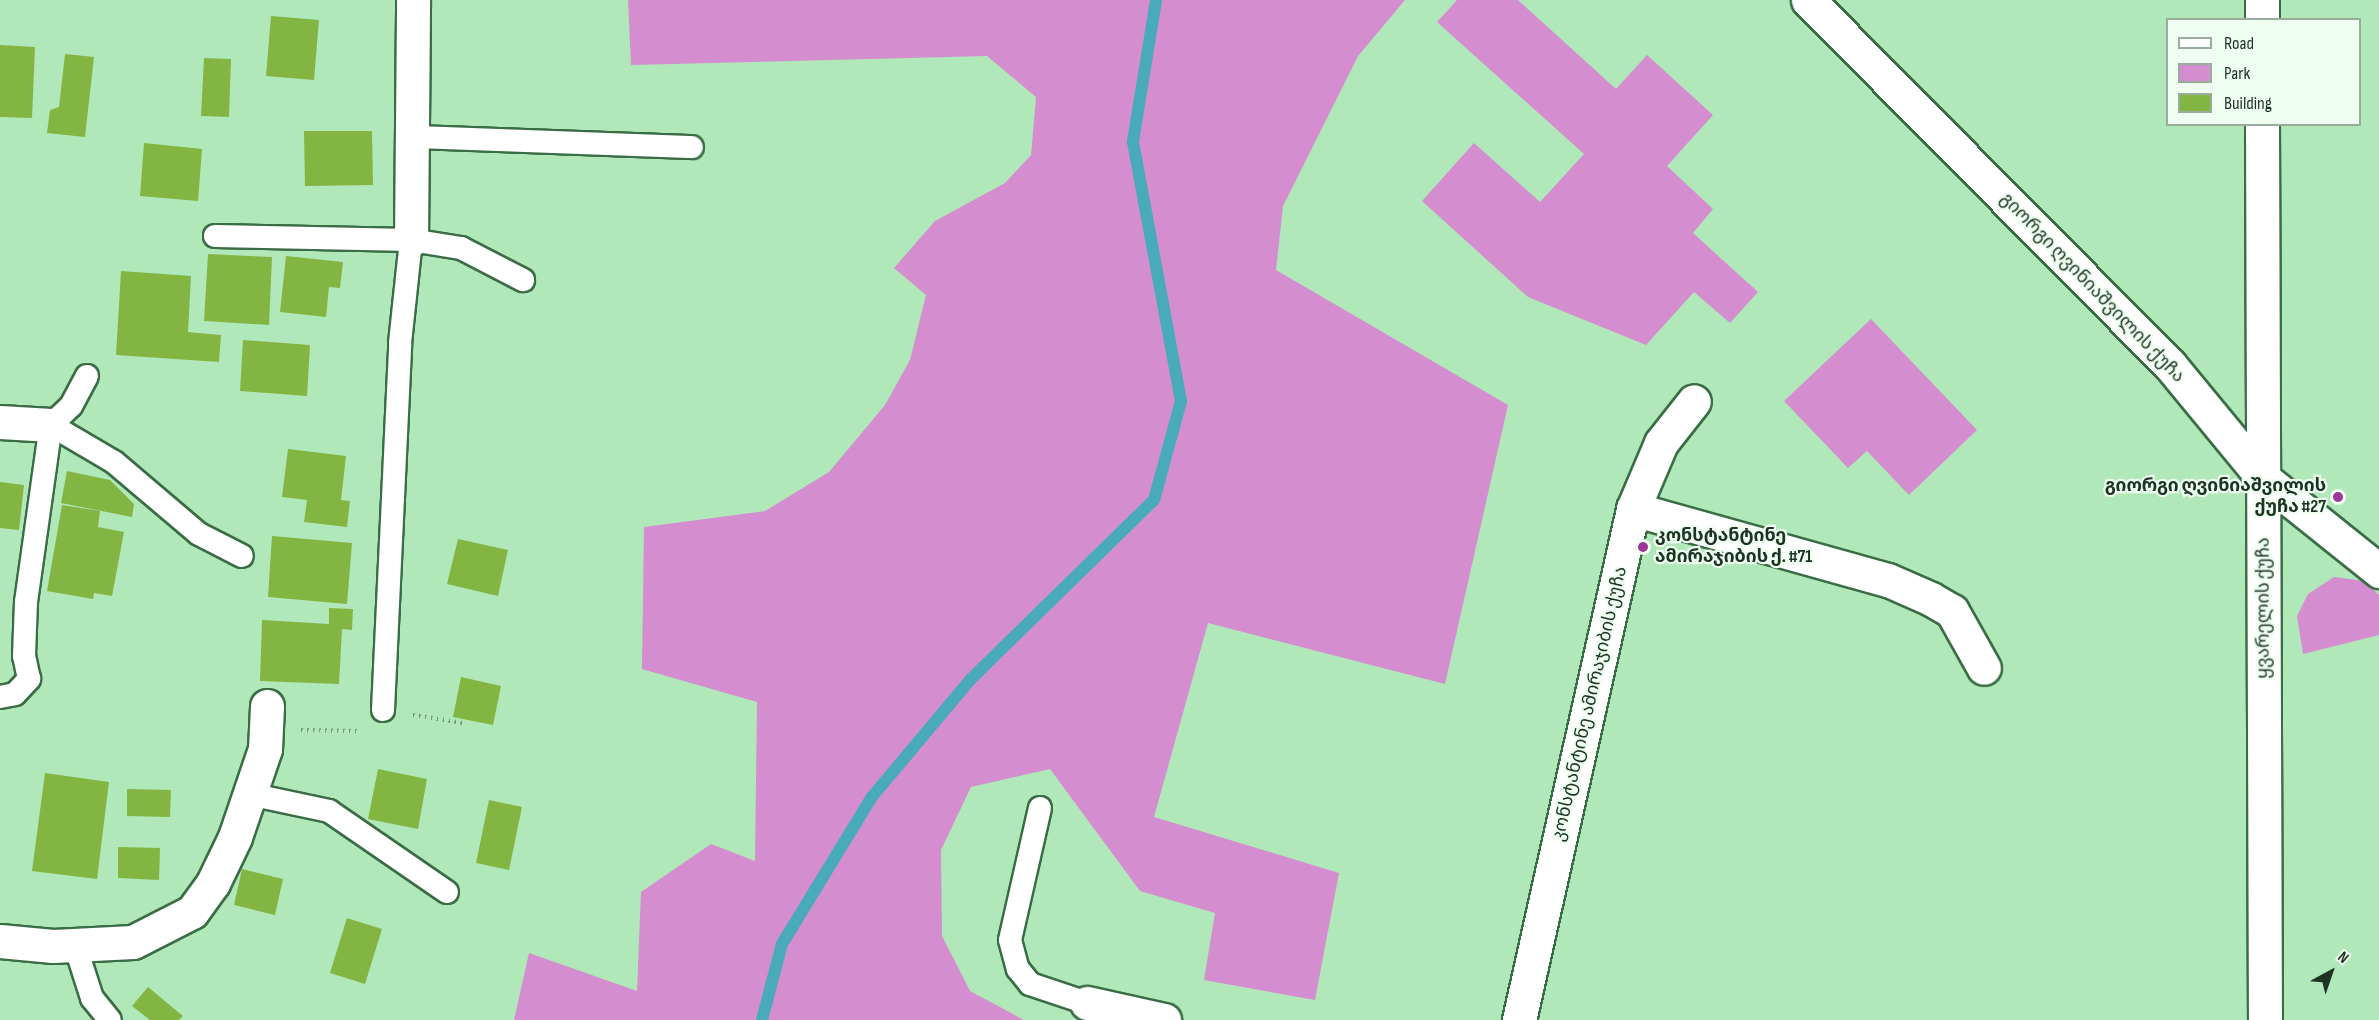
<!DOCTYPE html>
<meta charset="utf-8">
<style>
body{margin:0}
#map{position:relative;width:2379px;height:1020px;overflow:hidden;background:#b1e8ba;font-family:"Sofia Sans Condensed","Noto Sans Georgian",sans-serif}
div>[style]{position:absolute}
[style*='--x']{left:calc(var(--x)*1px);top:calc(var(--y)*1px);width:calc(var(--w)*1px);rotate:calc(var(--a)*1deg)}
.green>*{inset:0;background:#d48dcf}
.stream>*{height:12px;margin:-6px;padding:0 6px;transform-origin:6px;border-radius:6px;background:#49aaba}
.building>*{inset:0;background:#83b542}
.path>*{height:4px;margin-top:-2px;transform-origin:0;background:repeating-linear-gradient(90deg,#719a78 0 1.5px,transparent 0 6px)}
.roads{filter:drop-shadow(2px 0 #3a6d45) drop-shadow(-2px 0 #3a6d45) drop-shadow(0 2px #3a6d45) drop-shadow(0 -2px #3a6d45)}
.service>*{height:22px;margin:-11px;padding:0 11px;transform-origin:11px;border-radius:11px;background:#fff}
.minor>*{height:33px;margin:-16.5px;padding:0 16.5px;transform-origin:16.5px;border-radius:16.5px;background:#fff}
.dots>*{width:16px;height:16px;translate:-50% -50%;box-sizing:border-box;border:3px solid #eefef0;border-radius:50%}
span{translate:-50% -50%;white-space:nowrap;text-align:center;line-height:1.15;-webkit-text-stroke:4.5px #eefef0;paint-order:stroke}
.street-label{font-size:18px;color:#1d3321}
.poi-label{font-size:18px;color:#1d3321;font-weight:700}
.right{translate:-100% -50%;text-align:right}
.left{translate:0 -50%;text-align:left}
.legend{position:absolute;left:2166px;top:18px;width:195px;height:108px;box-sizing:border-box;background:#eefef0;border:2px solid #9aad9d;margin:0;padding:8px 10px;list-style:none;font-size:18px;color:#1d3321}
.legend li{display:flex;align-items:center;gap:12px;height:30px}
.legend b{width:30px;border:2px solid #9aad9d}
.north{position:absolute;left:2301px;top:942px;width:60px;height:60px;-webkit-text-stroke:4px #eefef0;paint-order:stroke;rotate:40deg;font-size:16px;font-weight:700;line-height:24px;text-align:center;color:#1d3321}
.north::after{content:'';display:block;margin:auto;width:21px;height:27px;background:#1d3321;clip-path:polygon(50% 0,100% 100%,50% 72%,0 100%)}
</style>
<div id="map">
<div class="green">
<i style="clip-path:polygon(628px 0,1405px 0,1358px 56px,1283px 206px,1276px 270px,1508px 405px,1445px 684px,1208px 623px,1154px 817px,1339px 873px,1315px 1000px,1204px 980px,1215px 913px,1140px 891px,1050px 769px,971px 787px,941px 850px,942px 936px,970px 991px,1024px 1020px,514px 1020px,529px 953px,637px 991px,641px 892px,711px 844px,755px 861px,757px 702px,642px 669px,644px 527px,765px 511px,829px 472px,885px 405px,910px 360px,926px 295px,894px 268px,935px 221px,1005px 183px,1031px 155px,1036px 97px,987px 56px,631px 65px)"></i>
<i style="clip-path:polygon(1457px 0,1518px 0,1616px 89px,1647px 55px,1713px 115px,1667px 166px,1713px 209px,1693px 233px,1758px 292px,1730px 323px,1694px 292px,1646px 345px,1528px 297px,1422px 201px,1474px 143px,1540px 202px,1584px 154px,1437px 22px)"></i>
<i style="clip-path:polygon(1871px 319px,1977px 430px,1909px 495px,1867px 451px,1848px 468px,1784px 401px)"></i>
<i style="clip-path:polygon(2334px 577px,2365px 581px,2379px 595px,2379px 635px,2303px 654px,2297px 616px,2308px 594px)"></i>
</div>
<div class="stream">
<i style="--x:762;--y:1020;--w:79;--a:-75.3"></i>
<i style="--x:782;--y:944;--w:171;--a:-58.6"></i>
<i style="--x:871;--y:798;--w:155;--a:-50"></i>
<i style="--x:971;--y:679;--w:256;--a:-44.4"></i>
<i style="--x:1154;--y:500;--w:103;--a:-74.7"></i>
<i style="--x:1181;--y:401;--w:264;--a:-100.5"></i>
<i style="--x:1133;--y:141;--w:143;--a:-80.7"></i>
</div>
<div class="building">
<i style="clip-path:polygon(271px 16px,319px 20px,314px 80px,266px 76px)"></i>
<i style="clip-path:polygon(0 45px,35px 47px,32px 118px,0 117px)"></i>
<i style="clip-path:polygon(65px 54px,94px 57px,85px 137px,47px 133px,50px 110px,59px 107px)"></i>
<i style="clip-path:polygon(204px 58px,231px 59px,229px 117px,201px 116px)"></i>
<i style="clip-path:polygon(304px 131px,372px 131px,373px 185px,305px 186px)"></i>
<i style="clip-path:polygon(144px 143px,202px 149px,198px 201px,140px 196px)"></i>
<i style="clip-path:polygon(208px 254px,272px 257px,269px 325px,204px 321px)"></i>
<i style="clip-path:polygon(286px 256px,343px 262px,340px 288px,329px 287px,326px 317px,280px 312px)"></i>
<i style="clip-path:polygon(121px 271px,191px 276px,188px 332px,221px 335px,219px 362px,116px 355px)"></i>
<i style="clip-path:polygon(243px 340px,310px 345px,307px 396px,240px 391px)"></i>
<i style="clip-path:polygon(288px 449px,346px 456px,341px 500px,350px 501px,347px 527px,304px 522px,307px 500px,282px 497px)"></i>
<i style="clip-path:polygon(67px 471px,110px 480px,134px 504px,132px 517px,61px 503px)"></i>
<i style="clip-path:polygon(0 482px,24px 485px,19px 530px,0 528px)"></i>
<i style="clip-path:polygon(62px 505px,100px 511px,98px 527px,124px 532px,112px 596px,94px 593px,93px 599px,47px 591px)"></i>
<i style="clip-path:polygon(272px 536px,352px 543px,347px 604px,268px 597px)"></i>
<i style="clip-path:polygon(458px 539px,508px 550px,498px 596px,447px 584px)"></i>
<i style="clip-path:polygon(329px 608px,353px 609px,352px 630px,342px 629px,339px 684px,260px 681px,262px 620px,329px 624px)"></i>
<i style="clip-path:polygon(461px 677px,501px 686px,493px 725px,453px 717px)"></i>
<i style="clip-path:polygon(378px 769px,427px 779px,418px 829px,368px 819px)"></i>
<i style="clip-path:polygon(45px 773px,109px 782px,97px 879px,32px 871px)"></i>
<i style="clip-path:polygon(127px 789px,171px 790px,170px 817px,127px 816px)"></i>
<i style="clip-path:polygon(489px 800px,522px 807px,509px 870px,476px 863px)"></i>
<i style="clip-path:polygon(118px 847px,160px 848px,159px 880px,118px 878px)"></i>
<i style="clip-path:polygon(242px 869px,283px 879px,275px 915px,234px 905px)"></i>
<i style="clip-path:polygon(347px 918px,382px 929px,365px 984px,330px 973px)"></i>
<i style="clip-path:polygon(148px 987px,183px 1016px,179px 1020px,150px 1020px,132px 1006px)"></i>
</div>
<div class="path">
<i style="--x:413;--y:715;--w:51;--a:9.1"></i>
<i style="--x:301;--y:730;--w:58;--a:1"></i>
</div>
<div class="roads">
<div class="service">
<i style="--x:414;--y:137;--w:278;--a:2.1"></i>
<i style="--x:215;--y:236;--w:196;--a:1.2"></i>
<i style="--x:411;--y:240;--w:51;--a:9.1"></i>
<i style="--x:461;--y:248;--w:70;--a:27.3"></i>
<i style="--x:51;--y:425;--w:73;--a:30.4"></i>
<i style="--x:114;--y:462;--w:111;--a:40.3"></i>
<i style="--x:199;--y:534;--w:48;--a:27.1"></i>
<i style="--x:0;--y:697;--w:15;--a:-11"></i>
<i style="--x:15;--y:694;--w:21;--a:-47"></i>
<i style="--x:29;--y:679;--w:24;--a:-102"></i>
<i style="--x:24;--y:656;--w:54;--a:-87.9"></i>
<i style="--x:26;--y:602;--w:179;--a:-82"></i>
<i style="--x:51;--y:425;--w:28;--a:-44"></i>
<i style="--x:71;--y:406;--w:34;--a:-62"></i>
<i style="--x:383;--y:710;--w:367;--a:-87.3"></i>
<i style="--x:400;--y:343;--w:104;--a:-83.9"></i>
<i style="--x:249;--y:794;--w:82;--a:12"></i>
<i style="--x:329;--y:811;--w:143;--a:34.5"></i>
<i style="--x:1040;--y:808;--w:135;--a:102.8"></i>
<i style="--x:1010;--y:940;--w:30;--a:75"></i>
<i style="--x:1018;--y:969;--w:19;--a:51"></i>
<i style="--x:1030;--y:984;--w:60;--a:18.4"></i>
<i style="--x:75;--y:945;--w:56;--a:72.2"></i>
<i style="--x:92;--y:998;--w:28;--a:51"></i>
</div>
<div class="minor">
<i style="--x:1808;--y:0;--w:514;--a:45.24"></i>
<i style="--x:2170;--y:365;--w:146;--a:50.5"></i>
<i style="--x:2263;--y:478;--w:149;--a:38.7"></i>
<i style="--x:2262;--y:0;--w:20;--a:90"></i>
<i style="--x:2262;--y:124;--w:896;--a:89.81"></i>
<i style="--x:411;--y:240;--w:240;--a:-89.5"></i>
<i style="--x:0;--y:422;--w:51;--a:3.4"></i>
<i style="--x:1633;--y:509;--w:265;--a:15.6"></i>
<i style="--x:1888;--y:580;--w:47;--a:23.8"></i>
<i style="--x:1931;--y:599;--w:24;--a:30"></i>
<i style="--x:1952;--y:611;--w:65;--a:60.7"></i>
<i style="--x:0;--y:941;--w:53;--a:5.4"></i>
<i style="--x:53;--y:946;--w:80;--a:-2.9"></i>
<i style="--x:133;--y:942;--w:66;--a:-27"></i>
<i style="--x:192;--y:912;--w:36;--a:-54"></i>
<i style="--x:213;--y:883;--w:51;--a:-64.4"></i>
<i style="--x:235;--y:837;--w:93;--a:-71.2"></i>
<i style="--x:265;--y:749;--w:43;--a:-87.3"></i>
<i style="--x:1087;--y:1003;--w:79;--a:12.4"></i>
<i style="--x:1519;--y:1020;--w:524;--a:-77.42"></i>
<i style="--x:1633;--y:509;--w:72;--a:-67"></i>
<i style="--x:1661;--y:443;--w:53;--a:-51.8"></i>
</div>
</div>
<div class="dots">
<i style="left:2338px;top:497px;background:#9d3699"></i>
<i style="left:1643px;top:547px;background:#9d3699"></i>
</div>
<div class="street-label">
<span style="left:2092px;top:288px;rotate:46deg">გიორგი ღვინიაშვილის ქუჩა</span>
<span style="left:2264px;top:608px;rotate:-90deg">ყვარელის ქუჩა</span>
<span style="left:1590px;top:704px;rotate:-77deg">კონსტანტინე ამირაჯიბის ქუჩა</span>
</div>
<div class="poi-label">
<span class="right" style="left:2326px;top:497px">გიორგი ღვინიაშვილის<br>ქუჩა #27</span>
<span class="left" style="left:1655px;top:547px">კონსტანტინე<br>ამირაჯიბის ქ. #71</span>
</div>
<ul class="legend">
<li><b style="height:8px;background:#fff"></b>Road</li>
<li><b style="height:16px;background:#d48dcf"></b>Park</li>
<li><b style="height:16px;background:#83b542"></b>Building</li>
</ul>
<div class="north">N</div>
</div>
